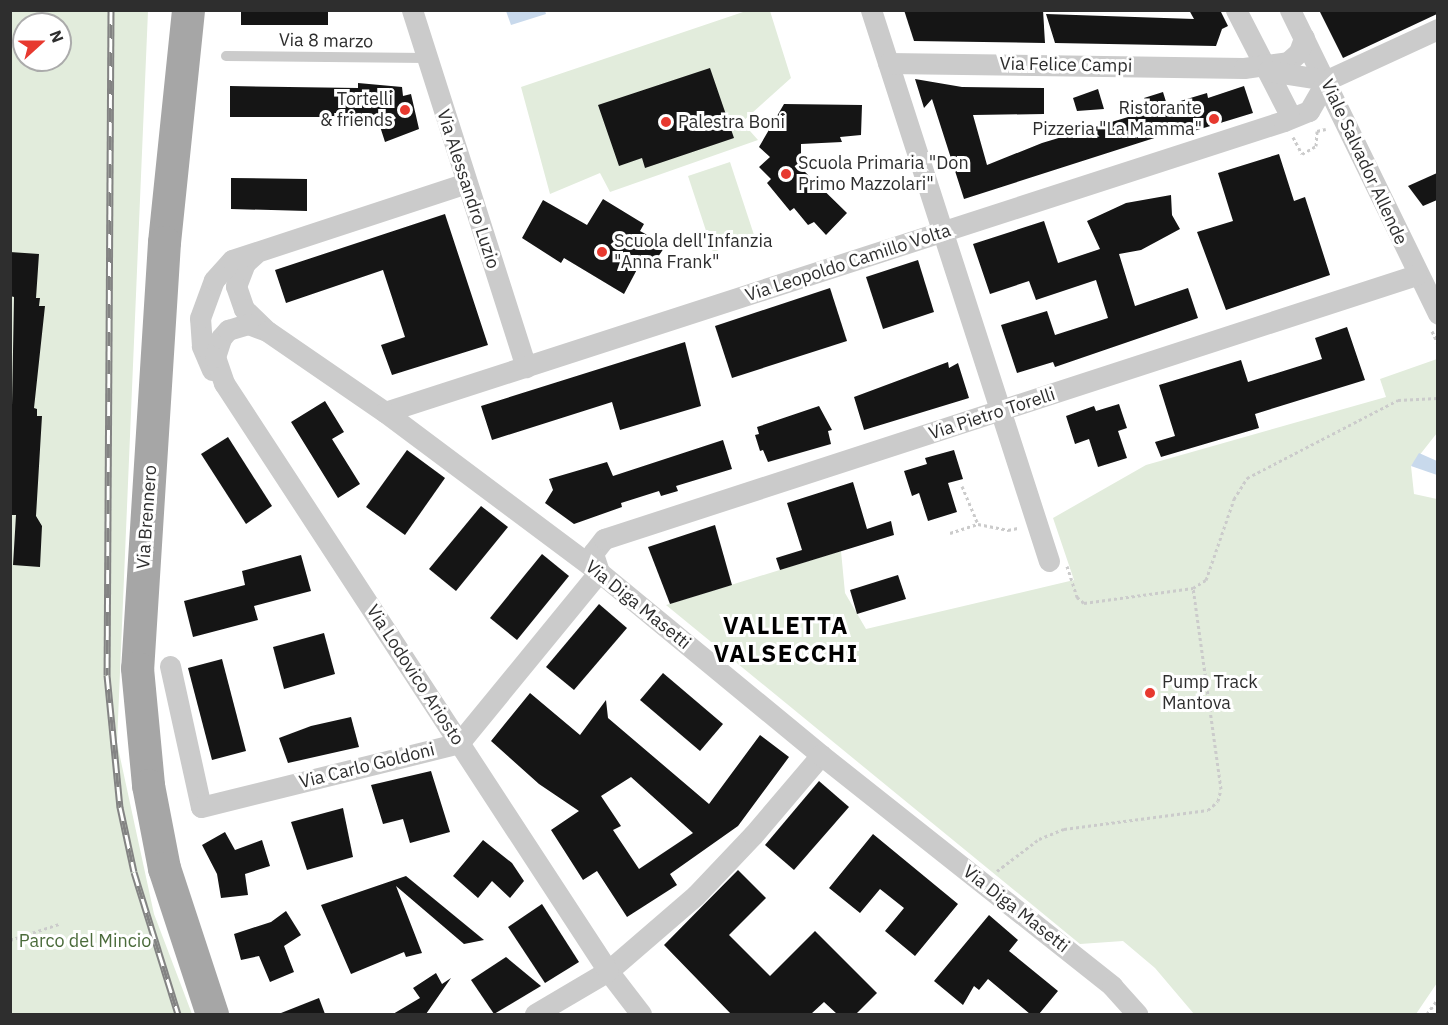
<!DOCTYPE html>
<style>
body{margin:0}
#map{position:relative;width:1448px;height:1025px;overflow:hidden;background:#fff;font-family:"IBM Plex Sans",sans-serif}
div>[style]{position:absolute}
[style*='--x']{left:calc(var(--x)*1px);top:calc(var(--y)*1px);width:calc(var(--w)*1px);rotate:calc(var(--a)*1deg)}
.green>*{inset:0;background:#e2ecdc}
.water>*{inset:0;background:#c8d9ec}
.building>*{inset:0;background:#151515}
.path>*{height:3px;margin-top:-1.5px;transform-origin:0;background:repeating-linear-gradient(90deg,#cbcbcb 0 3px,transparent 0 6px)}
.service>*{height:10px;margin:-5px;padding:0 5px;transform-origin:5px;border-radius:5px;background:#cbcbcb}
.minor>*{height:21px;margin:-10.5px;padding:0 10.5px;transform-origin:10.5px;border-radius:10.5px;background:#cbcbcb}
.primary>*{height:33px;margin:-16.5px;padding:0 16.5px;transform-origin:16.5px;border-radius:16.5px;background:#a6a6a6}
.rail>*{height:7px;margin-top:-3.5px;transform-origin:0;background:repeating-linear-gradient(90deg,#fff 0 14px,#838383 0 28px);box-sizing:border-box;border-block:2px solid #838383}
.dots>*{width:16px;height:16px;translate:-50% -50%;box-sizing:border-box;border:3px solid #fff;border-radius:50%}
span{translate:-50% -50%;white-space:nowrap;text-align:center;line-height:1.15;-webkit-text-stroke:6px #fff;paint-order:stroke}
.street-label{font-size:18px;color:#2e2e2e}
.poi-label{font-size:18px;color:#2e2e2e}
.right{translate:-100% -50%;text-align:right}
.left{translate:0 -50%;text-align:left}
.park-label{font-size:18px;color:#4b6b3b}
.district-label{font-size:24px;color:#000;font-weight:700;letter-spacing:1.5px}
.frame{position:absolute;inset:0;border:12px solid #2e2e2e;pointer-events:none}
.north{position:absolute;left:12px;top:12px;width:60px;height:60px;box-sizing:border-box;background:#fff;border:2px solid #ababab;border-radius:50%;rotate:69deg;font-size:16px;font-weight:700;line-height:24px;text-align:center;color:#2e2e2e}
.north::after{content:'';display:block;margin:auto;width:21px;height:27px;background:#e7392f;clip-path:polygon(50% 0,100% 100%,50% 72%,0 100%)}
</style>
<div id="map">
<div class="green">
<i style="clip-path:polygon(749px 10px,770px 11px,791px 78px,742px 122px,758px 140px,610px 192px,600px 173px,550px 194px,521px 87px)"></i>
<i style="clip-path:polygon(evenodd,10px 11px,148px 11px,117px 743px,154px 914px,192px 1014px,11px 1014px,10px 11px,24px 24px,60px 24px,60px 60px,24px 60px,24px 24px)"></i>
<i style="clip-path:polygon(730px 162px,755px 238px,713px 252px,688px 176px)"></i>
<i style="clip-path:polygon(1437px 359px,1437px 433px,1411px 466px,1414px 494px,1437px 499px,1437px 983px,1416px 1014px,1194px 1014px,1155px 968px,1123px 941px,1080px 944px,666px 605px,841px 551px,845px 593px,866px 629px,1074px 580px,1053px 518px,1146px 465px,1386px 397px,1380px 379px)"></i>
</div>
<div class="water">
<i style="clip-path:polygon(506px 11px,545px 11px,546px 14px,511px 25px)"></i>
<i style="clip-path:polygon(1419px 453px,1437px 461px,1437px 475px,1411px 466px)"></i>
</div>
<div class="building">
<i style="clip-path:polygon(241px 10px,328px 10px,328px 25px,241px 25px)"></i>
<i style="clip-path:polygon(904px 10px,1043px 10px,1045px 43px,914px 41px)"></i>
<i style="clip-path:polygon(1189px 10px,1220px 10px,1228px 26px,1222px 29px,1216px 46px,1055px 43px,1046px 14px,1194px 19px)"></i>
<i style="clip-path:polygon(1319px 10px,1437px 10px,1437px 14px,1343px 58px)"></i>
<i style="clip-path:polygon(710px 68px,734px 138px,645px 168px,642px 158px,619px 166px,598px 105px)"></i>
<i style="clip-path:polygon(915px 79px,962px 87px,1044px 88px,1044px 114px,973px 115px,987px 165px,1042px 143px,1148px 111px,1144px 98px,1163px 92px,1167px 105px,1207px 93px,1208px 98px,1244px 86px,1253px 113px,1171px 138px,1170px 133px,964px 199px,932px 99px,924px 108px)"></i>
<i style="clip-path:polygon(358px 83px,402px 87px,403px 96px,411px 94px,419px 129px,385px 142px,377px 117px,230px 117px,230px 86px,358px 88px)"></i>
<i style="clip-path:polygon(1098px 89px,1104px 109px,1077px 111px,1073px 98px)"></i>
<i style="clip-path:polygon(784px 104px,862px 105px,861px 135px,840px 137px,842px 142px,801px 144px,801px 168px,847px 213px,826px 235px,814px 222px,808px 225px,794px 208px,790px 211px,767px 183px,771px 179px,759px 167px,770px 157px,759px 147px)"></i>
<i style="clip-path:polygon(1279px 154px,1294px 201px,1305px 197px,1330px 275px,1226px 310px,1197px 232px,1233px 221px,1218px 173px)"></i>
<i style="clip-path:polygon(1437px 173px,1437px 200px,1423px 206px,1408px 186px)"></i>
<i style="clip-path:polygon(231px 178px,307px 179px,307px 211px,231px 209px)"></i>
<i style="clip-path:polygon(1171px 195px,1172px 215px,1180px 229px,1141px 250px,1119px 254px,1135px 306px,1188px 288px,1198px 318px,1055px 367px,1053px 362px,1017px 373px,1001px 325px,1047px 311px,1055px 335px,1108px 318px,1096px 280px,1036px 300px,1029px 281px,990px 294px,973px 244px,1044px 221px,1058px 263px,1100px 249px,1087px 221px,1126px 203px)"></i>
<i style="clip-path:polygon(603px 199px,644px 224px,640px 231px,666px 245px,652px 266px,642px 260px,624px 294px,564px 258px,561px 263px,522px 238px,543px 200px,587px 225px)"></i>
<i style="clip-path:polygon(445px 214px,488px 345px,392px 375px,381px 345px,405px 337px,383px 270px,286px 303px,275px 270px)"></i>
<i style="clip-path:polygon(10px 252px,39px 254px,36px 298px,40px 298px,39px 306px,45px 306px,34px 408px,37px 409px,37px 416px,42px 416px,36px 516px,42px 526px,40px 567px,13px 565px,16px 515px,10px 515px,14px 297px,10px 296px)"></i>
<i style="clip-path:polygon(918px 260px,934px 312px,883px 329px,866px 277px)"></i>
<i style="clip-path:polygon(830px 288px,847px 341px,732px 378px,715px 326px)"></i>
<i style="clip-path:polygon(1347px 327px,1365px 380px,1255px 414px,1259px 428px,1161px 457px,1155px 442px,1175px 436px,1159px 385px,1241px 360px,1248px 382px,1322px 359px,1315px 338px)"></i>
<i style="clip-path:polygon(685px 342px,701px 406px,620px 430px,612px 402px,492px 440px,481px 406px)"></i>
<i style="clip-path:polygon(948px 362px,949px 368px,958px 363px,969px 398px,864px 430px,854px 397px)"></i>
<i style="clip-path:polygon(325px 401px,344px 432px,332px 439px,360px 484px,338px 498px,291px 422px)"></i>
<i style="clip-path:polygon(1119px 404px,1127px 428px,1118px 431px,1127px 458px,1098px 467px,1089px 439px,1075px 444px,1066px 416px,1094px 406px,1096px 411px)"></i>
<i style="clip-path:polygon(819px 406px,832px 430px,828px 431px,831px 444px,768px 462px,763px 450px,760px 451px,755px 435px,759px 434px,757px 427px)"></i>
<i style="clip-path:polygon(228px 437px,272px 506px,246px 524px,201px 454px)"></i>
<i style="clip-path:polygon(723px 440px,732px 469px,676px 486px,678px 491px,661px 496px,659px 491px,621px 503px,622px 507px,574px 524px,545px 503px,553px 490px,549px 479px,607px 462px,613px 476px)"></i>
<i style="clip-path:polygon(407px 450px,445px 478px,405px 535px,366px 507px)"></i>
<i style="clip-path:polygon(954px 450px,963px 479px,948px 483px,957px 512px,928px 521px,919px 493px,912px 496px,904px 471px,927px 464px,925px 458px)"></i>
<i style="clip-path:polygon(853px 482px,867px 529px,891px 521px,894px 535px,780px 570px,776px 558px,802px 550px,787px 503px)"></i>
<i style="clip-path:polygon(481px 506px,508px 527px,456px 591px,429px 569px)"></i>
<i style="clip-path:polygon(715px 525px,732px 585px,670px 604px,648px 547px)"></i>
<i style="clip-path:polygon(542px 554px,569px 576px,517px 640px,490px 618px)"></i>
<i style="clip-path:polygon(301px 555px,311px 591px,254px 606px,258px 620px,193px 637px,184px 601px,245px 585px,242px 571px)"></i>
<i style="clip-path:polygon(898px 575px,906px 599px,857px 614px,850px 590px)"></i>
<i style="clip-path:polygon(599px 604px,627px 628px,574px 690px,546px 667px)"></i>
<i style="clip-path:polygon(324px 633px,335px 674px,284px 689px,273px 647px)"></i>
<i style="clip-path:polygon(222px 659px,246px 751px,212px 760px,188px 668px)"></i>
<i style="clip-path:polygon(663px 673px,723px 724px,700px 751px,640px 700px)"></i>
<i style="clip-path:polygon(evenodd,530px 693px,580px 735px,606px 700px,608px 718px,709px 804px,760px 735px,789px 757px,738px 826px,670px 874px,677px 885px,627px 917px,597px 871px,583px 880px,551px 830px,579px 811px,539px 784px,491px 741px,530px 693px,631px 777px,693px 833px,639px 869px,613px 830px,621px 826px,601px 796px,631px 777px)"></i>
<i style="clip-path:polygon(351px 717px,359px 747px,288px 763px,279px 738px,311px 726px)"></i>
<i style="clip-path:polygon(431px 771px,450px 832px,410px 843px,403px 819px,383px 824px,371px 785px)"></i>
<i style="clip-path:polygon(819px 781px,849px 807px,794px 870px,765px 845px)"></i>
<i style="clip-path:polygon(343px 808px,353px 857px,307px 870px,291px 822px)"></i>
<i style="clip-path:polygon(225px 832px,235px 850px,262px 840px,270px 866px,245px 874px,248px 895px,221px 898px,217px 874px,202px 845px)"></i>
<i style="clip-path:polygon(873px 834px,958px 904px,915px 956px,885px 931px,904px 908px,880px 889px,860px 913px,829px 888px)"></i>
<i style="clip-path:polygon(483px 840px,512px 863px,524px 881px,510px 898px,492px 881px,478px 898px,453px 876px)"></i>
<i style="clip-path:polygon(738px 870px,766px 898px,729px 935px,770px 976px,815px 931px,877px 993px,856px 1014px,837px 1014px,824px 1002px,811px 1014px,731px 1014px,664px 945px)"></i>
<i style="clip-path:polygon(406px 876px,484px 940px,464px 944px,396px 886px,422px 953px,406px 957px,404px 952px,351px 974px,321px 905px)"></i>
<i style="clip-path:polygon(542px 904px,579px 962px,545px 983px,508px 927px)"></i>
<i style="clip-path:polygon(286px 911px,301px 935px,284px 946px,294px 972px,270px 982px,259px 956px,241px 960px,234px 934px,271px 922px)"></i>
<i style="clip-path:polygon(989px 915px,1018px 940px,1009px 951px,1058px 991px,1039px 1014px,1030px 1014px,988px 979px,979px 990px,974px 986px,963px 1005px,934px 981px)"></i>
<i style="clip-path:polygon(506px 957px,541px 986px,494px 1014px,471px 980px)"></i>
<i style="clip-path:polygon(436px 973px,442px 984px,451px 978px,426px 1014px,393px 1014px,420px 998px,413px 988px)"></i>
<i style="clip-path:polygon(319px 998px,325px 1014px,281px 1014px,281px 1013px)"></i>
</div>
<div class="path">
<i style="--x:1293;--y:137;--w:19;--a:62"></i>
<i style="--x:1302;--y:154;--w:16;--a:-30"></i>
<i style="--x:1316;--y:146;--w:15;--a:-86"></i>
<i style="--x:1317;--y:131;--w:9;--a:-13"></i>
<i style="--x:1432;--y:331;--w:14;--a:65"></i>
<i style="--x:962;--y:486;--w:41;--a:67.2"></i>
<i style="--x:950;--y:533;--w:29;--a:-18"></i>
<i style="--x:978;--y:524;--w:31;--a:11"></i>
<i style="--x:1008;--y:530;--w:10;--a:-11"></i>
<i style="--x:1067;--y:566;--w:33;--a:72"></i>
<i style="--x:1077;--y:597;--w:9;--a:41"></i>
<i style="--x:1084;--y:603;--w:110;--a:-7.8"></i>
<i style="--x:1193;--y:588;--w:15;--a:-32"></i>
<i style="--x:1206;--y:580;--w:86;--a:-70.9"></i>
<i style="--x:1234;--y:499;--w:25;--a:-58"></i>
<i style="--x:1247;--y:478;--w:170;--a:-27.3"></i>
<i style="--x:1398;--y:400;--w:40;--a:-2.9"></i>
<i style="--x:997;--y:871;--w:53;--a:-37.3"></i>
<i style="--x:1039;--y:839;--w:27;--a:-22"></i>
<i style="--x:1064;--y:829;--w:145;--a:-7.5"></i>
<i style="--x:1208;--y:810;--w:13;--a:-42"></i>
<i style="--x:1218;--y:801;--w:12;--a:-76"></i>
<i style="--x:1221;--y:789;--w:203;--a:-97.9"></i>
<i style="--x:10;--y:940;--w:52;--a:-18.1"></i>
<i style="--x:1427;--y:1014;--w:19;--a:-54"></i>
</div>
<div class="service">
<i style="--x:226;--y:56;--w:200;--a:0.6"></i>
</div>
<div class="minor">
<i style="--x:412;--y:10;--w:375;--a:72.3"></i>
<i style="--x:871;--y:10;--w:579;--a:72.1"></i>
<i style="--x:1236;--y:10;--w:120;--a:62.8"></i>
<i style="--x:1290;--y:10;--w:338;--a:64"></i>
<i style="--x:888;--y:63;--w:356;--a:0.8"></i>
<i style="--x:1244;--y:68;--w:44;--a:-7.8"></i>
<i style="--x:1288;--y:62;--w:15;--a:-42"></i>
<i style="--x:1299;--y:52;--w:15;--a:-70"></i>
<i style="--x:1268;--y:71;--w:60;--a:8.7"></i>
<i style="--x:1327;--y:80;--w:122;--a:-24.7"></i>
<i style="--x:255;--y:254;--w:13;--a:138"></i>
<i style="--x:245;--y:263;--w:25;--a:111"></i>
<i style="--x:236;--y:286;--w:24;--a:71"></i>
<i style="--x:244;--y:309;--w:29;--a:44"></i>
<i style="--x:212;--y:370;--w:26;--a:-113"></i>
<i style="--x:202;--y:346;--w:28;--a:-94"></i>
<i style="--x:200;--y:318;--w:40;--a:-69.8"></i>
<i style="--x:214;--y:280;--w:27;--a:-48"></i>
<i style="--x:232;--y:260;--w:246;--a:-18.2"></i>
<i style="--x:385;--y:412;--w:945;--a:-17.94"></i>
<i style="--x:1284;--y:121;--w:27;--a:-22"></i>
<i style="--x:1309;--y:111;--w:36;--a:-60"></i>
<i style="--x:599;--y:572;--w:20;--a:-108"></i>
<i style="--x:593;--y:553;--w:18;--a:-52"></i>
<i style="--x:604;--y:539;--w:854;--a:-18.01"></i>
<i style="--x:170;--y:666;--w:144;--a:77.6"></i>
<i style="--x:201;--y:807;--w:266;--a:-13.9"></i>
<i style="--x:459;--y:743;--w:221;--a:-50.7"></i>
<i style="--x:535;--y:1014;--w:85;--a:-30.5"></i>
<i style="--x:608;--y:971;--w:116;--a:-40.8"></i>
<i style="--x:696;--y:895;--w:83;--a:-46.5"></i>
<i style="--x:753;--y:835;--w:105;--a:-49.6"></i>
<i style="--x:641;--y:1014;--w:54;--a:-127.5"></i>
<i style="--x:608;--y:971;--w:702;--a:-123.15"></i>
<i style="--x:224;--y:383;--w:28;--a:-109"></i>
<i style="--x:215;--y:357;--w:20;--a:-72"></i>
<i style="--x:221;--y:338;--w:11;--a:-49"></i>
<i style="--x:228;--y:330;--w:21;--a:-17"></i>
<i style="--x:248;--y:324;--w:20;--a:20"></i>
<i style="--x:267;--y:331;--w:143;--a:34.5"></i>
<i style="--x:385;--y:412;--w:267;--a:36.8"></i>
<i style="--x:599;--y:572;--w:288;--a:39.5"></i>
<i style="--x:821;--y:755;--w:372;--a:38.4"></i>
<i style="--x:1112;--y:986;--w:38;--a:48"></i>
</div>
<div class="primary">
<i style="--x:188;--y:10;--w:233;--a:95.9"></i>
<i style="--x:164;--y:242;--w:427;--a:93.6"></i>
<i style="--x:137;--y:668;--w:118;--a:84.6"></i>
<i style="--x:148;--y:785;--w:85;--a:79.1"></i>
<i style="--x:164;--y:868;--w:154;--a:71.8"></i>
</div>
<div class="rail">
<i style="--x:111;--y:10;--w:665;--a:90.34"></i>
<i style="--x:107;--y:675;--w:133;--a:84.4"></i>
<i style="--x:120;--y:807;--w:66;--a:77.8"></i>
<i style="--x:134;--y:872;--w:149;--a:72.8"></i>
</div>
<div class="dots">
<i style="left:405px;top:110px;background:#e7392f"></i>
<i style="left:1214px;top:119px;background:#e7392f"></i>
<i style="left:666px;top:122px;background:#e7392f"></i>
<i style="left:786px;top:174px;background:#e7392f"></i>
<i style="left:602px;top:252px;background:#e7392f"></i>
<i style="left:1150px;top:693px;background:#e7392f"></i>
</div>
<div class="street-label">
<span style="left:326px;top:41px;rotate:1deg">Via 8 marzo</span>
<span style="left:1066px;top:65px;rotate:1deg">Via Felice Campi</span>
<span style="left:1364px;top:162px;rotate:65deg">Viale Salvador Allende</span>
<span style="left:468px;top:189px;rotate:72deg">Via Alessandro Luzio</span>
<span style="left:848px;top:263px;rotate:-18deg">Via Leopoldo Camillo Volta</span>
<span style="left:992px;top:414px;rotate:-18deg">Via Pietro Torelli</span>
<span style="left:147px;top:517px;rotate:-86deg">Via Brennero</span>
<span style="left:638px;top:605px;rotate:39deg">Via Diga Masetti</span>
<span style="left:415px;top:675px;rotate:57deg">Via Lodovico Ariosto</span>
<span style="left:367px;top:766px;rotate:-14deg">Via Carlo Goldoni</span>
<span style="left:1016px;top:909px;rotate:38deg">Via Diga Masetti</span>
</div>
<div class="poi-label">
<span class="right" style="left:393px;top:110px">Tortelli<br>&amp; friends</span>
<span class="right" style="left:1202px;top:119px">Ristorante<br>Pizzeria "La Mamma"</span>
<span class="left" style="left:678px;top:122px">Palestra Boni</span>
<span class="left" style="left:798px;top:174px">Scuola Primaria "Don<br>Primo Mazzolari"</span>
<span class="left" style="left:614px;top:252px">Scuola dell'Infanzia<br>"Anna Frank"</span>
<span class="left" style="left:1162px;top:693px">Pump Track<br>Mantova</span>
</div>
<div class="park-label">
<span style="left:85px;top:941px">Parco del Mincio</span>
</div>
<div class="district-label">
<span style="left:786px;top:640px">VALLETTA<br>VALSECCHI</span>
</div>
<div class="frame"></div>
<div class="north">N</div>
</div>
